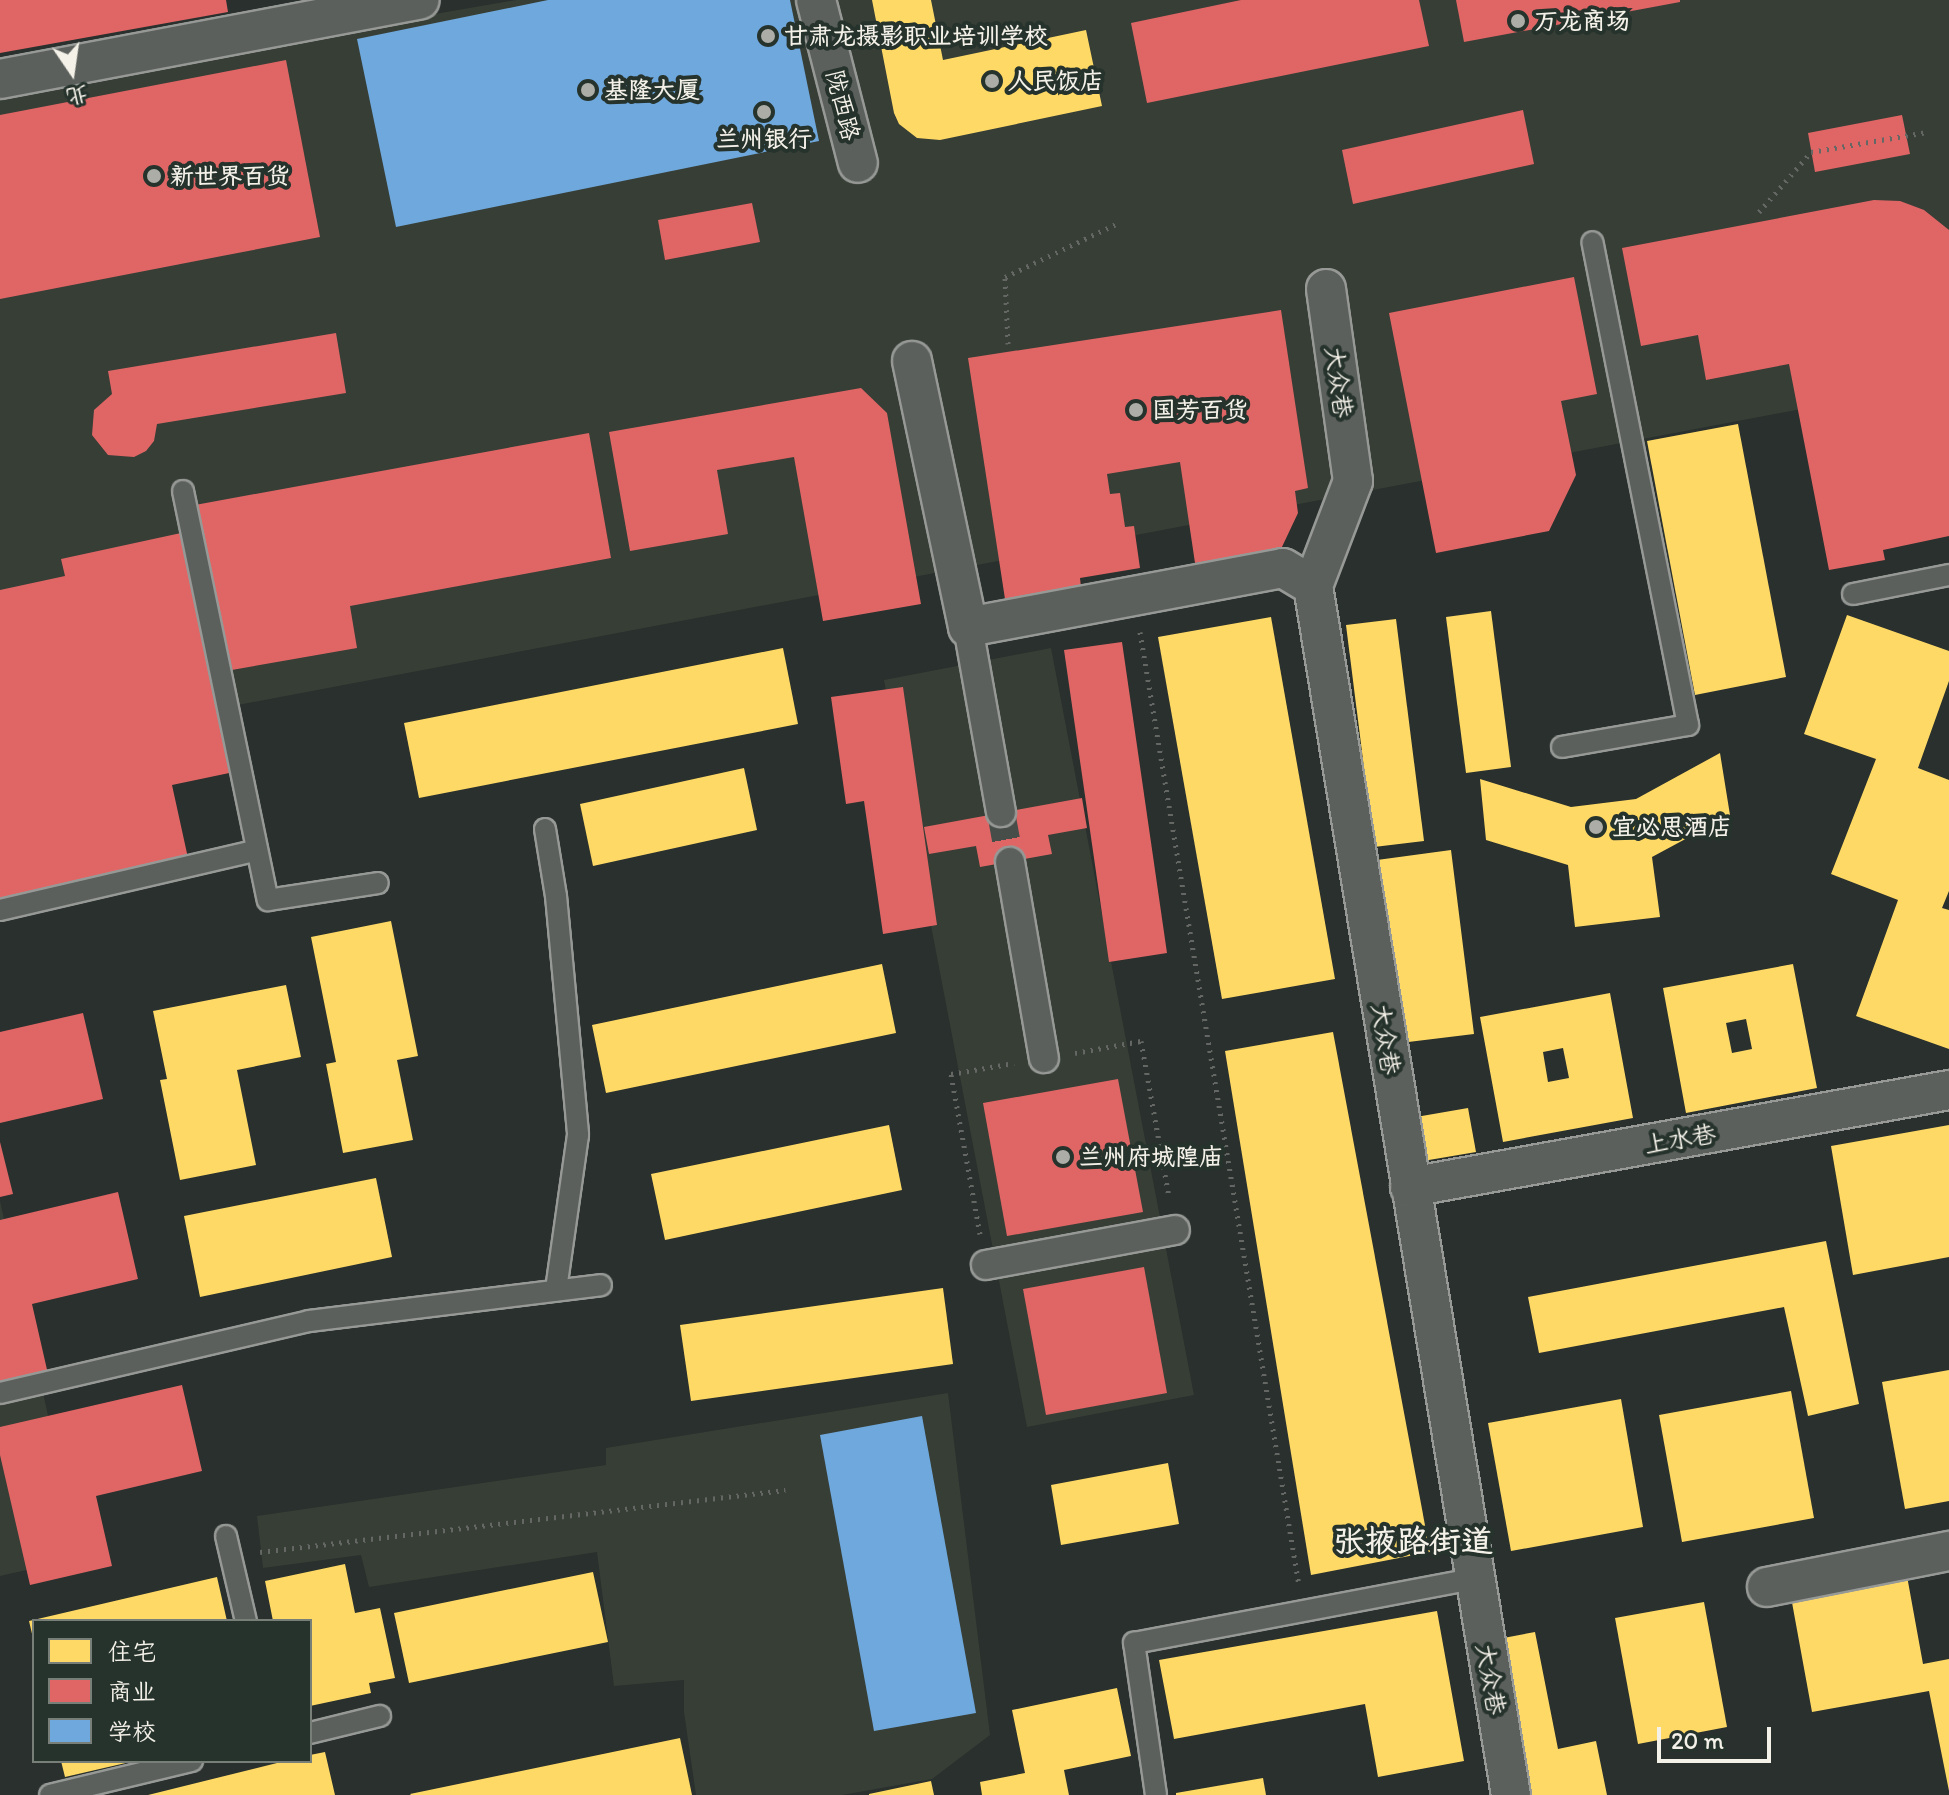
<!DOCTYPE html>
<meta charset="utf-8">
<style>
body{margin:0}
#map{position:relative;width:1949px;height:1795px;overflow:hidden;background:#29302d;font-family:Itim,"LXGW WenKai TC",sans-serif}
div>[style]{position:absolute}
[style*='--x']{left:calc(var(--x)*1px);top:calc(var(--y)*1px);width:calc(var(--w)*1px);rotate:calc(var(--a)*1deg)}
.built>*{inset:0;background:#373e36}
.homes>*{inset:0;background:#ffd966}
.shops>*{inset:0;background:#e06666}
.schools>*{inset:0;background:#6fa8dc}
.pedestrian-tunnel>*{height:28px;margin-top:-14px;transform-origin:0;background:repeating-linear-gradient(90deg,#474d49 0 28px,transparent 0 42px)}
.path>*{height:5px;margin-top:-2.5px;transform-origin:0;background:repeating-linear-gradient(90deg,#646764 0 2px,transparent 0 8px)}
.roads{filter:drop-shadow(2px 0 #969996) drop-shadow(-2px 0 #969996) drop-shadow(0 2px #969996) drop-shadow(0 -2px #969996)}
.service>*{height:20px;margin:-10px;padding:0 10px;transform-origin:10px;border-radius:10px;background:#5c605c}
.pedestrian>*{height:28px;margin:-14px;padding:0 14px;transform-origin:14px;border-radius:14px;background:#5c605c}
.minor>*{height:38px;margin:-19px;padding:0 19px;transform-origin:19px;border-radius:19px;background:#5c605c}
.dots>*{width:22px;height:22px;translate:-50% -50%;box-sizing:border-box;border:4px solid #26332d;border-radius:50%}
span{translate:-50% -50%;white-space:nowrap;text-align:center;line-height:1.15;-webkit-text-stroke:8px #26332d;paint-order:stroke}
.poi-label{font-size:24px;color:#f4f1e8;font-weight:700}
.left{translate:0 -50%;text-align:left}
.street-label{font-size:24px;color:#f4f1e8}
.district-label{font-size:32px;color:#f4f1e8;font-weight:700}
.legend{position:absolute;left:32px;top:1619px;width:280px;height:144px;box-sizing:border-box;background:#26332d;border:2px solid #787f78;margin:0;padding:10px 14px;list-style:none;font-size:24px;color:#f4f1e8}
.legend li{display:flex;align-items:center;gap:16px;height:40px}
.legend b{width:40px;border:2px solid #787f78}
.north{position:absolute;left:32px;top:32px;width:80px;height:80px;-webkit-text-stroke:6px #26332d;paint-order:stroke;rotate:167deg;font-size:22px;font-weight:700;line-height:32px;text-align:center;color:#f4f1e8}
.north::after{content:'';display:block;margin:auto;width:28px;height:36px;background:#f4f1e8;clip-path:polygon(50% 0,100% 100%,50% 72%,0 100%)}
.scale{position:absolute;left:1657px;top:1727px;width:114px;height:36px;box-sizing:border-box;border:4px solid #f4f1e8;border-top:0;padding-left:10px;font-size:24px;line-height:28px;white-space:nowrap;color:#f4f1e8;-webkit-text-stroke:6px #26332d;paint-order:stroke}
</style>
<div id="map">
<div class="built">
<i style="clip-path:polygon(516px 0,1949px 0,1949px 381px,0 750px,0 89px)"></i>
<i style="clip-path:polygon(1051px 648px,1194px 1395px,1027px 1427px,884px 680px)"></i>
<i style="clip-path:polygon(0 1201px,80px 1558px,0 1576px)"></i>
<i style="clip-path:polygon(948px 1393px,990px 1735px,932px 1779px,842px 1795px,696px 1795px,684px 1712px,684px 1680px,614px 1686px,597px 1552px,369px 1587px,361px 1555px,263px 1568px,257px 1516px,606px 1465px,606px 1448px)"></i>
</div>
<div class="homes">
<i style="clip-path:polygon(872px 0,931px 0,943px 60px,1086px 30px,1102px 106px,940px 140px,917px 138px,899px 124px,894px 113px)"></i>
<i style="clip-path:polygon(1738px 424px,1786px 677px,1695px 695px,1647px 441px)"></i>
<i style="clip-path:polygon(1491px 611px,1511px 767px,1466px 773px,1446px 617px)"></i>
<i style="clip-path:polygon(1847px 615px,1949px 651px,1949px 681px,1918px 768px,1949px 780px,1949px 891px,1942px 908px,1949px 910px,1949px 1049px,1856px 1016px,1898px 900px,1831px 874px,1876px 759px,1804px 734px)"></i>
<i style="clip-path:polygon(1271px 617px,1335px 979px,1222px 999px,1158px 637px)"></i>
<i style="clip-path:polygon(1396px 619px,1424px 841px,1374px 847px,1346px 625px)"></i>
<i style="clip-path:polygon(783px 648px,798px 724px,419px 798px,404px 723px)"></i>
<i style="clip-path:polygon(1720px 753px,1730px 815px,1652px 857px,1660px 917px,1575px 927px,1568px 865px,1486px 840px,1480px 779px,1571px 807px,1636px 799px)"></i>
<i style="clip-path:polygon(744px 768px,757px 830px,593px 866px,580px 804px)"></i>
<i style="clip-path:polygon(1451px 850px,1474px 1034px,1400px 1043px,1377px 860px)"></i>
<i style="clip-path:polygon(391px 921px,418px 1056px,397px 1060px,413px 1140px,343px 1153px,326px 1064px,336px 1062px,311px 937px)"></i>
<i style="clip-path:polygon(882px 964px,896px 1033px,606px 1093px,592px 1025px)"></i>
<i style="clip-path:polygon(evenodd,1793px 964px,1817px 1088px,1686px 1113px,1663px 988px,1793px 964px,1746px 1019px,1752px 1049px,1732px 1053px,1726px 1023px,1746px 1019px)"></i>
<i style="clip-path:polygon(286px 985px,301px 1057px,237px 1070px,256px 1165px,180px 1180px,160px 1080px,167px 1079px,153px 1011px)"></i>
<i style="clip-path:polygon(evenodd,1610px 993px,1633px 1118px,1503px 1142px,1480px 1017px,1610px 993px,1563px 1048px,1569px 1078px,1548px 1082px,1543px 1052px,1563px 1048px)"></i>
<i style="clip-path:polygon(1333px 1032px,1430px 1552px,1311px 1575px,1225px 1051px)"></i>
<i style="clip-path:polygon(1468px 1108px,1476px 1152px,1423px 1161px,1416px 1117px)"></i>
<i style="clip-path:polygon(889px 1125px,902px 1190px,665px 1240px,651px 1174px)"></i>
<i style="clip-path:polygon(1949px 1125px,1949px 1257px,1853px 1275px,1831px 1146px)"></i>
<i style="clip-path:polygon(376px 1178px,392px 1257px,200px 1297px,184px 1216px)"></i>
<i style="clip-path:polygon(1826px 1241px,1859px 1404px,1808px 1416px,1784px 1307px,1539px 1353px,1528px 1297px)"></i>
<i style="clip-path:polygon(943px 1288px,953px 1364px,691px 1401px,680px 1325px)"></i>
<i style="clip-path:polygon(1949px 1370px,1949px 1501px,1905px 1509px,1882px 1382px)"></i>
<i style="clip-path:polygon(1791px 1391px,1814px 1518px,1682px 1542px,1659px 1415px)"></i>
<i style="clip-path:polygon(1621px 1399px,1643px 1527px,1511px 1551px,1488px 1423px)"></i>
<i style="clip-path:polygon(1168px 1463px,1179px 1524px,1061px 1545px,1051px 1485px)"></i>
<i style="clip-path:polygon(345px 1564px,355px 1613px,380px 1608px,395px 1678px,369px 1683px,371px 1693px,310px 1706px,310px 1621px,273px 1621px,265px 1581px)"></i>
<i style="clip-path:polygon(593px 1572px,608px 1642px,409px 1683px,394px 1613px)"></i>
<i style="clip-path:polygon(1907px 1576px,1923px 1664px,1949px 1659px,1949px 1791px,1929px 1691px,1812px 1712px,1791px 1597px)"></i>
<i style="clip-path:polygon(217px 1577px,227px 1621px,34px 1621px,33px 1638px,29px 1621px)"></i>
<i style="clip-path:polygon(1704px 1602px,1727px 1727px,1638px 1744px,1615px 1618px)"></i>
<i style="clip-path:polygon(1437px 1611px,1464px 1761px,1378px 1777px,1365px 1704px,1174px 1739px,1159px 1660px)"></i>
<i style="clip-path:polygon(1535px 1632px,1558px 1749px,1596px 1741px,1607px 1795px,1524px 1795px,1493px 1640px)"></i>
<i style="clip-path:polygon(1117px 1688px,1131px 1756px,1064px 1770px,1069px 1795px,982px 1795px,980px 1782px,1025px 1773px,1012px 1710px)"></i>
<i style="clip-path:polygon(680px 1738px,692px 1795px,411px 1795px,410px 1794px)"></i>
<i style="clip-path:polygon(325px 1752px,335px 1795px,148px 1795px,285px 1761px,310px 1761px,310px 1755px)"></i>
<i style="clip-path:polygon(61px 1761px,129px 1761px,130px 1762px,65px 1777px)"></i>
<i style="clip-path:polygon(1263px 1778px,1266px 1795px,1176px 1795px,1176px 1793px)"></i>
<i style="clip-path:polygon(931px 1781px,934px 1795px,869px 1795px,869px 1794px)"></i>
</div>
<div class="shops">
<i style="clip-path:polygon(0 0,226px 0,228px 12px,0 53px)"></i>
<i style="clip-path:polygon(1241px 0,1419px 0,1429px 46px,1147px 103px,1131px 23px)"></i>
<i style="clip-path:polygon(1456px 0,1680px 0,1680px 2px,1464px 42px)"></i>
<i style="clip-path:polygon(286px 60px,320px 237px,0 299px,0 115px)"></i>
<i style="clip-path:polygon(1523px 110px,1534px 164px,1353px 204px,1342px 150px)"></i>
<i style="clip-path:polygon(1902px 115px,1910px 154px,1815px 172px,1808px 133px)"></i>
<i style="clip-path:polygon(1874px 200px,1900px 201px,1924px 210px,1949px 230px,1949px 536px,1883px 550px,1885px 560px,1829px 570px,1789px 364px,1706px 380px,1698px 335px,1641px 346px,1622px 248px)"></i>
<i style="clip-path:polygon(752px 203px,760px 242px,665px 260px,658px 220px)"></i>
<i style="clip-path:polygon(1574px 277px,1597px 394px,1561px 401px,1576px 475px,1549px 531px,1436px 553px,1389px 313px)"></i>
<i style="clip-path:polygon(1281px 310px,1308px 488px,1295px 491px,1298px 513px,1281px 549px,1195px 563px,1180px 462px,1107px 474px,1110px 494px,1120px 493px,1125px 527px,1134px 526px,1140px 568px,1080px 578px,1081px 587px,1005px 599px,968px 358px)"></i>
<i style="clip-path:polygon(336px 333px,346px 393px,157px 424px,154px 441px,146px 451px,134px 457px,108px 455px,92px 435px,94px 410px,112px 394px,108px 371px)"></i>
<i style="clip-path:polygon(861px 388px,887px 413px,921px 604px,823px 621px,794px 457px,717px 470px,728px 534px,630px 551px,609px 432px)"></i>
<i style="clip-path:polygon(589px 433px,611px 558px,350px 606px,357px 648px,226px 671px,195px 505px)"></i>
<i style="clip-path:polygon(181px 533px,234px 772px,172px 785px,188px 858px,0 900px,0 590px,65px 576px,61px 559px)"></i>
<i style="clip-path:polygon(1122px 642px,1167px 953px,1109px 962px,1064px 650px)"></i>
<i style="clip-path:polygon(903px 687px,937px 925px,883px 934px,864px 801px,846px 804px,831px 697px)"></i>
<i style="clip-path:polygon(1082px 798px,1087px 828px,1048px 835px,1052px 854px,980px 867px,976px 846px,929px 854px,924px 827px)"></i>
<i style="clip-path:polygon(83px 1013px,103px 1099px,0 1123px,0 1032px)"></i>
<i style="clip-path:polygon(1118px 1079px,1143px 1212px,1007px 1236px,983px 1103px)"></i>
<i style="clip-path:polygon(0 1142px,13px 1194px,0 1197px)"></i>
<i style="clip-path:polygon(118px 1192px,138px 1279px,32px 1304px,48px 1374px,0 1385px,0 1220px)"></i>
<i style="clip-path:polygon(1144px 1267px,1167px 1393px,1046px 1415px,1023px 1289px)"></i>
<i style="clip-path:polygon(182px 1385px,202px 1471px,96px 1496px,112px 1566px,30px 1585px,0 1455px,0 1427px)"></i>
</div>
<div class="schools">
<i style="clip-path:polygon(548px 0,790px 0,819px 141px,396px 227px,357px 39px)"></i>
<i style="clip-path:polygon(922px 1416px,976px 1713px,874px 1731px,820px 1435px)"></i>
</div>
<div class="pedestrian-tunnel">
<i style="--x:1001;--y:812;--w:51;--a:79.8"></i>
</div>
<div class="path">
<i style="--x:1759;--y:212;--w:79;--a:-49.1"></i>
<i style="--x:1811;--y:152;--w:118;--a:-9.8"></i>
<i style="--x:1008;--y:344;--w:67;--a:-92.6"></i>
<i style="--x:1005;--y:277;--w:125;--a:-25.5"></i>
<i style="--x:1140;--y:632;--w:966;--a:80.53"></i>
<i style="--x:1075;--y:1053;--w:67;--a:-10.3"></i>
<i style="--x:1141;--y:1041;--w:158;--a:79.8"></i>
<i style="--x:980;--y:1234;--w:163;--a:-100.3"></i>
<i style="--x:951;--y:1074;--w:64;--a:-9.9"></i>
<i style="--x:260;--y:1552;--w:529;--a:-6.74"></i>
</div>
<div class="roads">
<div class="service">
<i style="--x:183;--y:491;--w:418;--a:78.3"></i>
<i style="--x:268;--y:900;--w:111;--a:-8.8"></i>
<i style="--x:1853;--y:594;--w:98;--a:-11.2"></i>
<i style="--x:1562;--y:747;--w:128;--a:-9.9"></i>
<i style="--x:1688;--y:725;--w:492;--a:-101.2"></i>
<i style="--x:545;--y:829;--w:68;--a:80.7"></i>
<i style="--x:556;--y:896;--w:240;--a:84.7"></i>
<i style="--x:578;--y:1135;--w:157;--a:98.1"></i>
<i style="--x:0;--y:910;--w:264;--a:-13.1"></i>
<i style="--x:0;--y:1393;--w:317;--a:-13.1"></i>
<i style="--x:309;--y:1321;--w:294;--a:-7"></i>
<i style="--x:226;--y:1536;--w:87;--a:76.8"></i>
<i style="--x:310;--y:1733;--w:72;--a:-13.7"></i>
<i style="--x:50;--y:1795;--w:146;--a:-13.5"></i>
<i style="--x:1156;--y:1795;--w:154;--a:-98.2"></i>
<i style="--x:1134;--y:1643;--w:346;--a:-10.7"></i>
</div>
<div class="pedestrian">
<i style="--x:968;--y:627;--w:188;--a:79.9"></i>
<i style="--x:1010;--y:862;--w:199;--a:80.2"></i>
<i style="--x:986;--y:1265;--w:192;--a:-10.5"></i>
</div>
<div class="minor">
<i style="--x:816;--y:0;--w:168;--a:75.6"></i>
<i style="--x:0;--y:79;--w:427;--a:-10.7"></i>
<i style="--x:1326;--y:289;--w:194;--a:82"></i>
<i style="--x:1353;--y:481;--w:112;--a:110.9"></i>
<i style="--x:1313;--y:586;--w:1225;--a:80.7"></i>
<i style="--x:912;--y:361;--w:272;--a:78.1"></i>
<i style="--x:968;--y:627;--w:320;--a:-10.6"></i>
<i style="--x:1283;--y:568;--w:35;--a:31"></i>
<i style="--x:1410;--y:1187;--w:548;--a:-10.2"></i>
<i style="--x:1767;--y:1587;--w:186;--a:-11.2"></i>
</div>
</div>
<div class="dots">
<i style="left:1518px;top:21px;background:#adada7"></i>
<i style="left:768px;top:36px;background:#adada7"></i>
<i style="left:992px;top:81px;background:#adada7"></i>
<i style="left:588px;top:90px;background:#adada7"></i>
<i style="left:764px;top:112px;background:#adada7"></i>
<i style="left:154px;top:176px;background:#adada7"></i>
<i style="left:1136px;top:410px;background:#adada7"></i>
<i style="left:1596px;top:827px;background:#adada7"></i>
<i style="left:1063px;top:1157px;background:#adada7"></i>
</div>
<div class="poi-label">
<span class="left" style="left:1534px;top:21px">万龙商场</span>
<span class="left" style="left:784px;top:36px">甘肃龙摄影职业培训学校</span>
<span class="left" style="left:1008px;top:81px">人民饭店</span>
<span class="left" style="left:604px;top:90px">基隆大厦</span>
<span style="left:764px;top:139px">兰州银行</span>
<span class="left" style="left:170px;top:176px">新世界百货</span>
<span class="left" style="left:1152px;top:410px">国芳百货</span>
<span class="left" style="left:1612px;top:827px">宜必思酒店</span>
<span class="left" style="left:1079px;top:1157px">兰州府城隍庙</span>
</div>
<div class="street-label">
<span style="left:843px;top:105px;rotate:76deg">陇西路</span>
<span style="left:1339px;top:382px;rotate:82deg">大众巷</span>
<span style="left:1386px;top:1039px;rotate:81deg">大众巷</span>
<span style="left:1680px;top:1139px;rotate:-10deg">上水巷</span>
<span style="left:1491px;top:1679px;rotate:80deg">大众巷</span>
</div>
<div class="district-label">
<span style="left:1413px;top:1541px">张掖路街道</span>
</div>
<ul class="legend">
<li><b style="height:22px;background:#ffd966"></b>住宅</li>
<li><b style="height:22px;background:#e06666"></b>商业</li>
<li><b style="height:22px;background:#6fa8dc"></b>学校</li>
</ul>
<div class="north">北</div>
<div class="scale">20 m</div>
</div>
